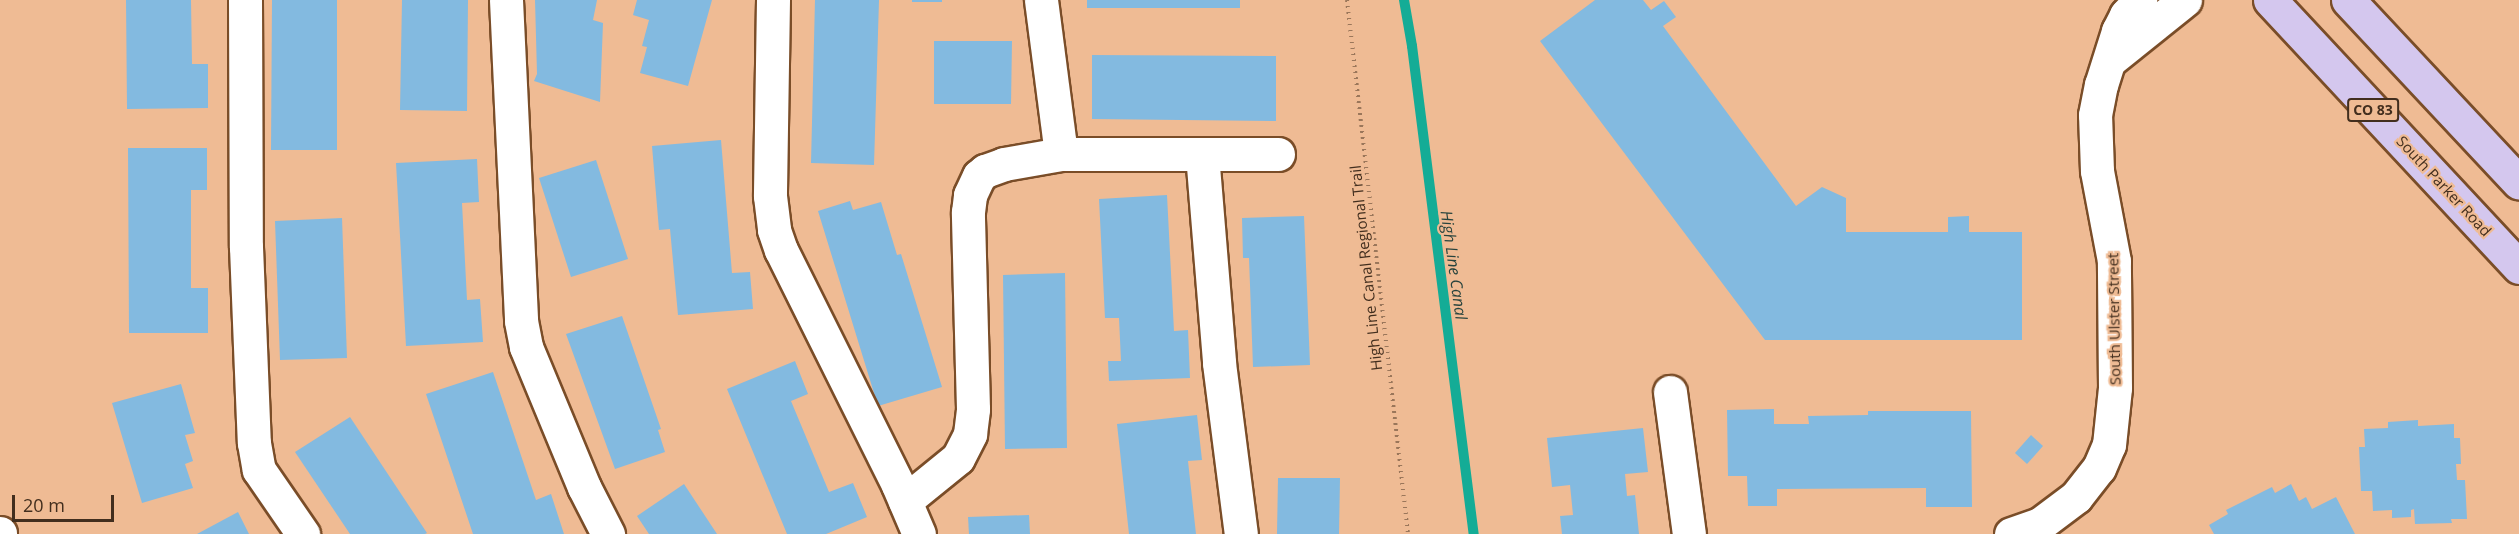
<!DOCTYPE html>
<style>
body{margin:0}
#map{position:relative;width:2519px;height:534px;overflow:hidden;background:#efbb94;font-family:"Open Sans",sans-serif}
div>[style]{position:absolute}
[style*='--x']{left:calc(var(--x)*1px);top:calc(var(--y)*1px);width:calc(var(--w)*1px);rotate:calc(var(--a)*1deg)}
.stream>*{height:10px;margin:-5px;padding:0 5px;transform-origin:5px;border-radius:5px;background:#14ac96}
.building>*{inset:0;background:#83bae0}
.path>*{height:4px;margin-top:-2px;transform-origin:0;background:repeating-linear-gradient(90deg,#9a765a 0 1.5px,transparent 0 6px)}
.roads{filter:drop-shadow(2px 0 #7a4d28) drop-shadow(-2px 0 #7a4d28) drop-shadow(0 2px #7a4d28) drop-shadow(0 -2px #7a4d28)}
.minor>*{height:33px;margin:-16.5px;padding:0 16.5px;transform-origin:16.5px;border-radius:16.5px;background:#fff}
.major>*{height:33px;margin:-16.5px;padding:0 16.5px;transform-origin:16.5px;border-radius:16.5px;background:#d4c7ee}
span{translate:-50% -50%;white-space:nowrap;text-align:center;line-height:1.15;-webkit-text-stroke:4.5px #efbb94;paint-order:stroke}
.shield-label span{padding:2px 4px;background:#efbb94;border:2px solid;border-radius:4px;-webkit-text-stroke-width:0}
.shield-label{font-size:14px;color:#422e1e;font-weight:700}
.street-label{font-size:15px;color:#422e1e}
.water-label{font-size:16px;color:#27433d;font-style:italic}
.scale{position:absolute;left:12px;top:495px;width:102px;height:27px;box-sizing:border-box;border:3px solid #422e1e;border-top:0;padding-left:8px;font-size:18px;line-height:21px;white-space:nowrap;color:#422e1e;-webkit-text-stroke:4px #efbb94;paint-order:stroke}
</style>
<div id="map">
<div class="stream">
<i style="--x:1404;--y:0;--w:47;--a:80.1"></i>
<i style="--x:1412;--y:46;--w:492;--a:82.8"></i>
</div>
<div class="building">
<i style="clip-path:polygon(126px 0,191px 0,192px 64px,208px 64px,208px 108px,127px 109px)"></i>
<i style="clip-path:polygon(272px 0,337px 0,337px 150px,271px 150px)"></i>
<i style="clip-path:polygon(402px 0,468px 0,467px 111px,400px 110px)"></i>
<i style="clip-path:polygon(535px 0,597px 0,593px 20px,603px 23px,600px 102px,534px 81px,537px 74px)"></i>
<i style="clip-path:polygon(637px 0,712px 0,688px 86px,640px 73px,647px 47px,642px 46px,649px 20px,633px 15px)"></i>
<i style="clip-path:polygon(815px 0,879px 0,874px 165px,811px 163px)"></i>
<i style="clip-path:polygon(912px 0,942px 0,942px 2px,912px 2px)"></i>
<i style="clip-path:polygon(1087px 0,1240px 0,1240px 8px,1087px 8px)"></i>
<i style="clip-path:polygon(1595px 0,1643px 0,1651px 10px,1664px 1px,1676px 17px,1663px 26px,1796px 206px,1822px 187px,1846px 198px,1846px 232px,1948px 232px,1948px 217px,1969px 216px,1969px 232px,2022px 232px,2022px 340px,1765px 340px,1540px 41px)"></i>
<i style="clip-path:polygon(934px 41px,1012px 41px,1011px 104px,934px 104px)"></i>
<i style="clip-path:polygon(1092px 55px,1276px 56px,1276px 121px,1092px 119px)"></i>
<i style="clip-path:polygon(721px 140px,732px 273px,750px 272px,753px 309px,678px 315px,670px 229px,659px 230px,652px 146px)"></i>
<i style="clip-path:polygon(128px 148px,207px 148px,207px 190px,191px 190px,191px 288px,208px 288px,208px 333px,129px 333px)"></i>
<i style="clip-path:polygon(477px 159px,479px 202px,462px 203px,467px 300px,480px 299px,483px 342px,406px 346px,396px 163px)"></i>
<i style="clip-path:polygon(596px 160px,628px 259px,571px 277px,539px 178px)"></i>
<i style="clip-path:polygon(1167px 195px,1174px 331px,1188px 330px,1190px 378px,1109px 381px,1108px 361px,1121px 361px,1119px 318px,1105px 318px,1099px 199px)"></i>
<i style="clip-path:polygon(850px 201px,853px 210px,881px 202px,897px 255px,901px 254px,942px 387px,878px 406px,818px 211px)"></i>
<i style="clip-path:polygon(1304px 216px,1310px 365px,1253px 367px,1249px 258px,1243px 258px,1242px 218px)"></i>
<i style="clip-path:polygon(342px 218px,347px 358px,280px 360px,275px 221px)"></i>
<i style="clip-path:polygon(1065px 273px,1067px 448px,1005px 449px,1003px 275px)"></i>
<i style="clip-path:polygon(622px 316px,661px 429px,658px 430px,665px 452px,615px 469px,566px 334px)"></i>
<i style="clip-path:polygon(795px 361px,808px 394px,791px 401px,829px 492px,853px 483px,867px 517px,826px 534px,787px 534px,727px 389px)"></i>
<i style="clip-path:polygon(493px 372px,536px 500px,551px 494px,564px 534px,473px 534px,426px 394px)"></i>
<i style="clip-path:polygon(181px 384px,195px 433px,185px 435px,193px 461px,185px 464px,193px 488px,142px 503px,112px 403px)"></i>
<i style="clip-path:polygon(1774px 409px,1774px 424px,1809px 424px,1808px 416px,1868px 415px,1868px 411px,1971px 411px,1972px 507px,1926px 507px,1926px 488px,1777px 489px,1777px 506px,1748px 506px,1747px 476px,1728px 476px,1727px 410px)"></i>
<i style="clip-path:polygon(1197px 415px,1202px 460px,1188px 461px,1196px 534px,1129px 534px,1117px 424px)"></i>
<i style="clip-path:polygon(350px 417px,427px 533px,425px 534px,350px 534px,295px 452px)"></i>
<i style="clip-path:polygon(2418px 420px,2418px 426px,2454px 424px,2454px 438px,2460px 438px,2461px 464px,2456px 464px,2457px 480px,2465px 480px,2467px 519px,2451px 519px,2452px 523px,2415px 524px,2414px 509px,2411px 510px,2411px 517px,2392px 518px,2392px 510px,2373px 511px,2372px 491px,2361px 491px,2359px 447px,2365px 447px,2364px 429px,2388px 428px,2388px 422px)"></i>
<i style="clip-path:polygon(1643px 428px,1648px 472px,1625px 474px,1627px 496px,1635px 495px,1639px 534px,1562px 534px,1560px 516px,1573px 515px,1570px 485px,1552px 487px,1547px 438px)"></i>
<i style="clip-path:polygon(2031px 435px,2043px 446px,2027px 464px,2015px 453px)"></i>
<i style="clip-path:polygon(1278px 478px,1340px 478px,1339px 534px,1277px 534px)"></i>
<i style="clip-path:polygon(684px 484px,717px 534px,649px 534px,637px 516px)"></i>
<i style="clip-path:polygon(2291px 484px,2299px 501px,2306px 497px,2312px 509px,2336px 497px,2355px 534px,2214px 534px,2209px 525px,2228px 514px,2226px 510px,2272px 487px,2275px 493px)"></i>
<i style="clip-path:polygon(238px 512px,249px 534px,197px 534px)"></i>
<i style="clip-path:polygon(1029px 515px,1030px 534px,969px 534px,968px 517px)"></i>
</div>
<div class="path">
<i style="--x:1347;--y:0;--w:537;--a:83.48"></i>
</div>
<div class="roads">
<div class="minor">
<i style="--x:245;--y:0;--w:247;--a:89.8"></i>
<i style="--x:246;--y:247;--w:196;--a:87.7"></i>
<i style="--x:254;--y:443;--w:27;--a:80"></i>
<i style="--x:259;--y:470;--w:78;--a:55.5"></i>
<i style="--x:506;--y:0;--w:321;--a:87.3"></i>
<i style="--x:521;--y:321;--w:26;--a:79"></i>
<i style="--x:526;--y:347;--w:152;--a:67.5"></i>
<i style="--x:584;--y:487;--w:53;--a:62.9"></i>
<i style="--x:773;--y:0;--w:196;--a:90.9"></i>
<i style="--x:770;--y:196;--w:34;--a:83"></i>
<i style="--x:774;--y:230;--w:21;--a:71"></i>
<i style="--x:781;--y:250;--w:263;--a:63.5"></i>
<i style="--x:898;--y:485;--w:53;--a:66.8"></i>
<i style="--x:1041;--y:0;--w:155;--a:82.6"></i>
<i style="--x:2110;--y:60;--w:96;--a:-38.7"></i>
<i style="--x:1202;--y:154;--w:210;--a:85.3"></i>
<i style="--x:1219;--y:363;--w:172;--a:82.7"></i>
<i style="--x:1670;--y:392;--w:143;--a:82.4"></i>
<i style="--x:905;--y:501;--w:68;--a:-39.1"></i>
<i style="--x:958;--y:458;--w:27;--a:-63"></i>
<i style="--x:970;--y:434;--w:25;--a:-83"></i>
<i style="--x:973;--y:409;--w:197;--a:-91.5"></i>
<i style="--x:968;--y:212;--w:17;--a:-83"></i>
<i style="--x:970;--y:195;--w:21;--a:-65"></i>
<i style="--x:979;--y:176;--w:8;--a:-40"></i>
<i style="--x:985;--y:171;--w:20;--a:-20"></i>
<i style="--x:1004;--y:164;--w:58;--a:-10"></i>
<i style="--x:1061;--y:154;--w:217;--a:0"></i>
<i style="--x:0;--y:533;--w:1;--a:90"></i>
<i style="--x:2011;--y:534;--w:31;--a:-19"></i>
<i style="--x:2040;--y:524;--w:45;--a:-36.9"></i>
<i style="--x:2076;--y:497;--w:37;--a:-52"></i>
<i style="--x:2099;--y:468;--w:25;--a:-67"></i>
<i style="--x:2109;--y:445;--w:57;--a:-84"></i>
<i style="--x:2115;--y:388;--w:127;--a:-90.5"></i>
<i style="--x:2114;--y:261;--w:92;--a:-100.7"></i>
<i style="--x:2097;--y:171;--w:56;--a:-92"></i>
<i style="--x:2095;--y:115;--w:31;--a:-79"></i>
<i style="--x:2101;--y:85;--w:57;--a:-72.5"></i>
<i style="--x:2118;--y:31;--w:18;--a:-63"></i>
<i style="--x:2126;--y:15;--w:21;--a:-47"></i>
</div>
<div class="major">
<i style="--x:2270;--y:0;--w:365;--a:47"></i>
<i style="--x:2348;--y:0;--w:250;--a:46.9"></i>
</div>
</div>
<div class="shield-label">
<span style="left:2373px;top:110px">CO 83</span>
</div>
<div class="street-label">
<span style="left:2444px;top:186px;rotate:47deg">South Parker Road</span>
<span style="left:1366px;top:268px;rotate:-96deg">High Line Canal Regional Trail</span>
<span style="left:2114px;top:319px;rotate:-91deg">South Ulster Street</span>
</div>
<div class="water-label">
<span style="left:1454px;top:265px;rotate:82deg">High Line Canal</span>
</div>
<div class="scale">20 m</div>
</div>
